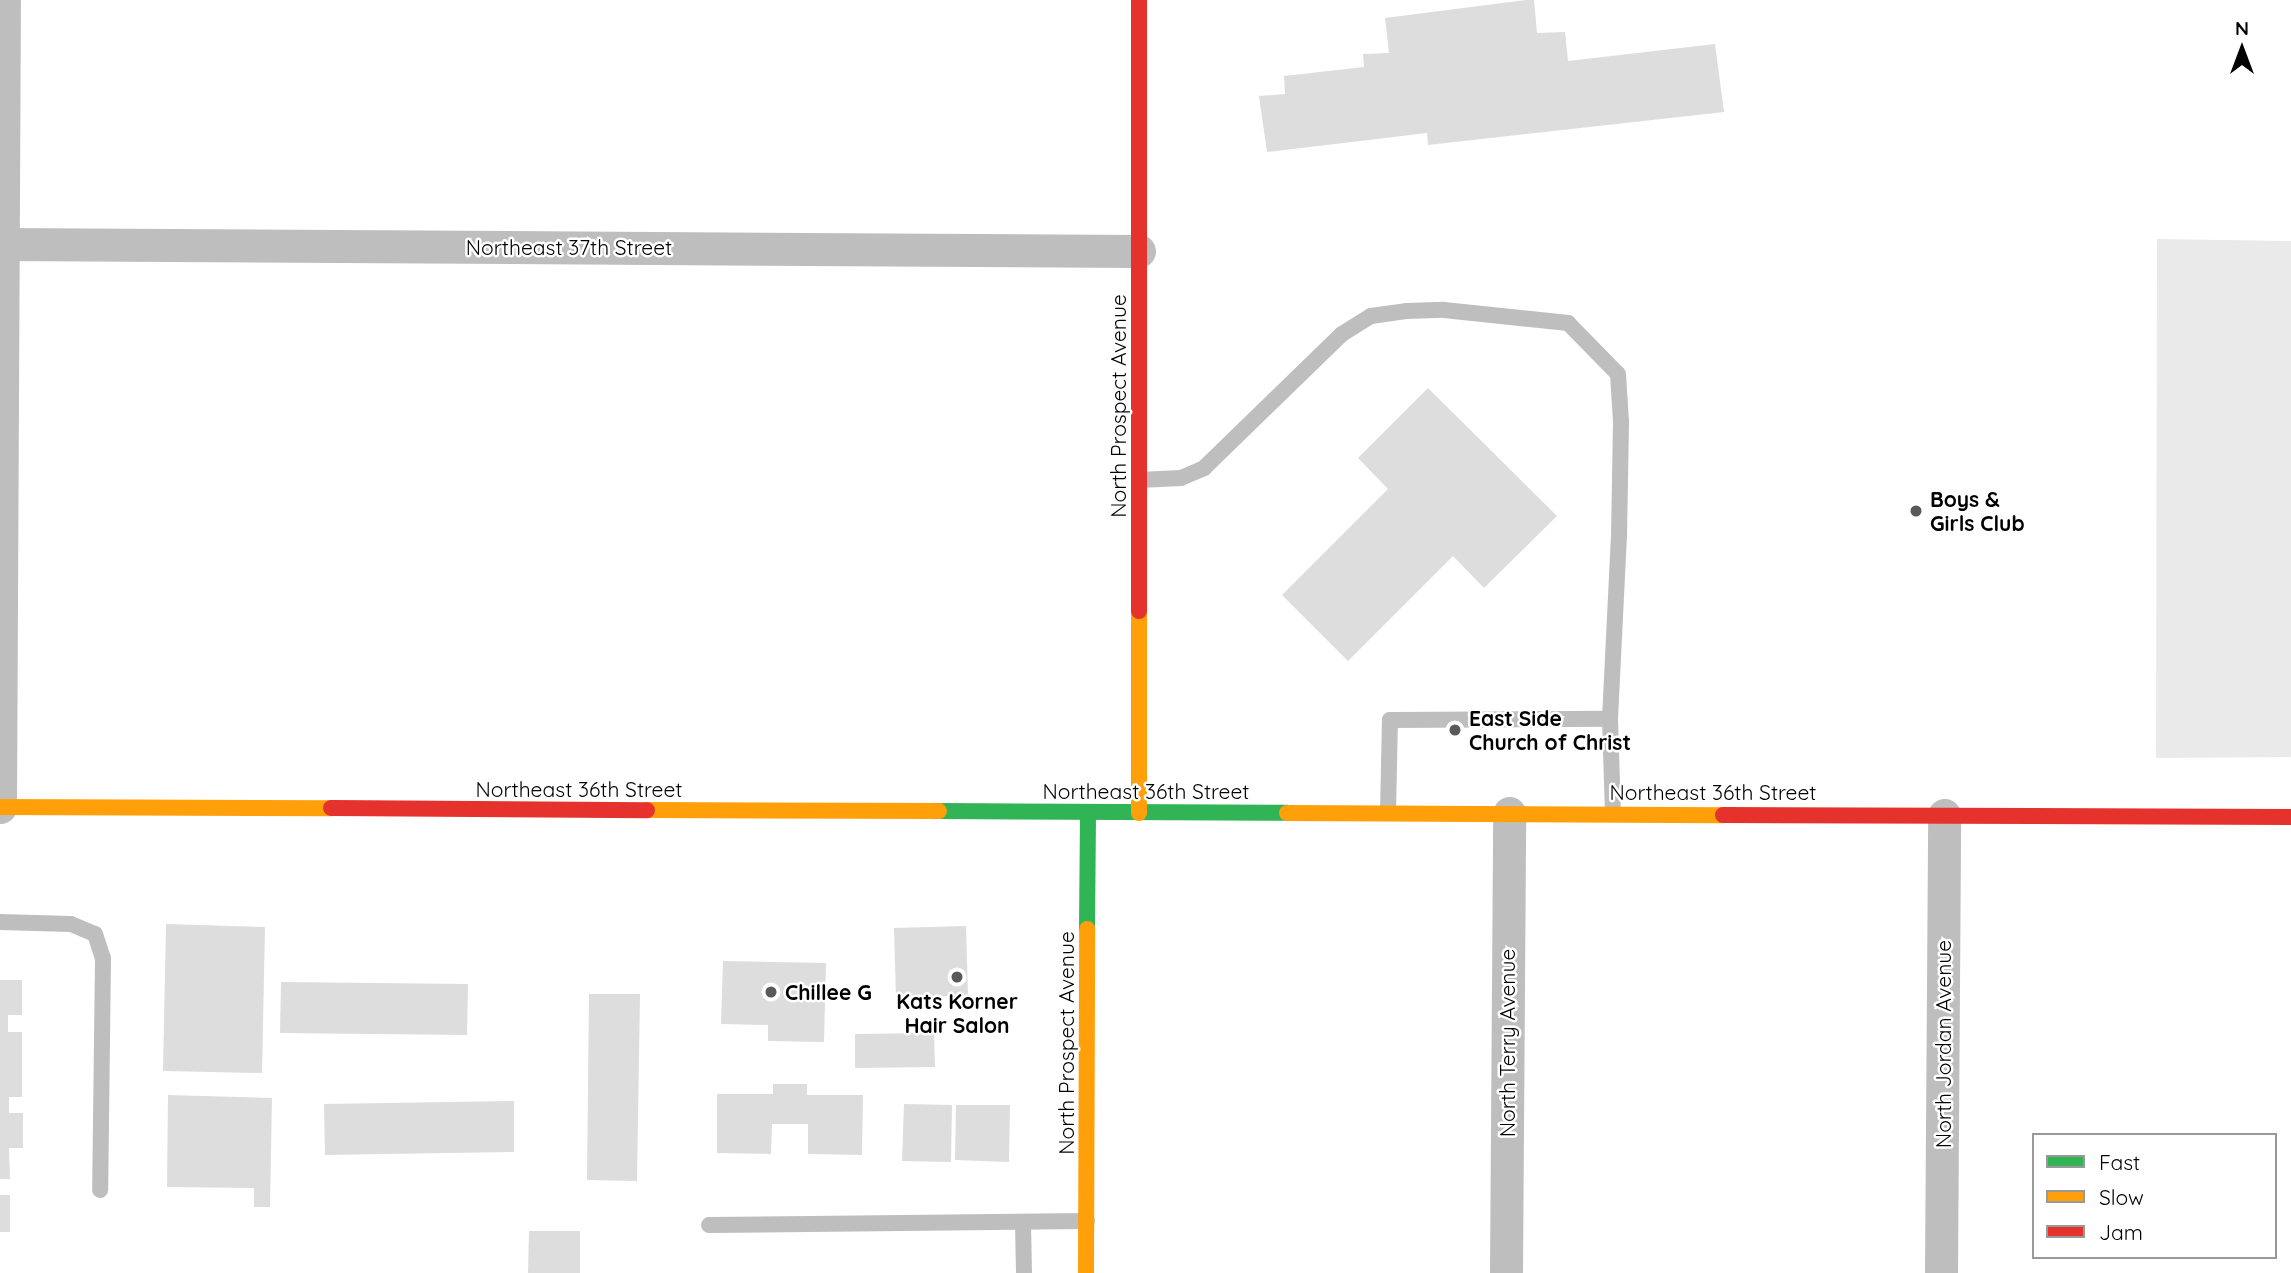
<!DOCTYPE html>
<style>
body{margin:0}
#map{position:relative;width:2291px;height:1273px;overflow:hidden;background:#fff;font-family:Quicksand,sans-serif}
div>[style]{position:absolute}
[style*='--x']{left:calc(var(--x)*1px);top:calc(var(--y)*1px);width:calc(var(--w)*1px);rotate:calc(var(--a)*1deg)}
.green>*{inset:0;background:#eaeaea}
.building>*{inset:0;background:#ddd}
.lane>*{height:16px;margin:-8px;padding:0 8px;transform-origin:8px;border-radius:8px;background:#bebebe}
.street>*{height:33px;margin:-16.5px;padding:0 16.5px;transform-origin:16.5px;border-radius:16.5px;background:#bebebe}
.fast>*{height:16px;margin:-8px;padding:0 8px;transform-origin:8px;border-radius:8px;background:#30b455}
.slow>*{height:16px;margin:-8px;padding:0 8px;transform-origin:8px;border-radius:8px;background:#ff9f0a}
.jam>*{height:16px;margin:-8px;padding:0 8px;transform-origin:8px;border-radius:8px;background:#e5322d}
.dots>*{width:19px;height:19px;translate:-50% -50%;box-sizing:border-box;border:4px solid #fff;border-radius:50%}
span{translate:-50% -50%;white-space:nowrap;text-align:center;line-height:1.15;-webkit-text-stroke:5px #fff;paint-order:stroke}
.street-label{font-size:21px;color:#000}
.poi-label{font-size:21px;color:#000;font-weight:700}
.left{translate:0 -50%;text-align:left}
.legend{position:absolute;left:2032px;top:1133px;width:245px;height:126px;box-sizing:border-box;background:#fff;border:2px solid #999;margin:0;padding:9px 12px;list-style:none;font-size:21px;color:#000}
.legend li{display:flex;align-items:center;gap:14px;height:35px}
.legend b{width:35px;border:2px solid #999}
.north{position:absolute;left:2207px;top:14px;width:70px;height:70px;-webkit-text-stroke:5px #fff;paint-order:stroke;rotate:0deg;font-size:19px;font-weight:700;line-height:28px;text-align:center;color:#000}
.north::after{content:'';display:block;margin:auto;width:24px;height:32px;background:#000;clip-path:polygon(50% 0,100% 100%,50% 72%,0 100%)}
</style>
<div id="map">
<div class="green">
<i style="clip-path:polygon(2157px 239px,2291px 241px,2291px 757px,2156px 758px)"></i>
</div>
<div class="building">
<i style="clip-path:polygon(1526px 0,1534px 0,1537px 33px,1565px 32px,1568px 61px,1715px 44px,1724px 112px,1428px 145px,1427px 133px,1267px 152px,1259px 96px,1285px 94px,1284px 76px,1364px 67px,1363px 54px,1389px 53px,1385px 18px)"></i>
<i style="clip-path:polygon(1428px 388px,1557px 516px,1484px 588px,1453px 556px,1348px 661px,1282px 595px,1388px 489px,1358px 458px)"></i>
<i style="clip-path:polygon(166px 924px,265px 927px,262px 1073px,163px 1071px)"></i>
<i style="clip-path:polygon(966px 926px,968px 996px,896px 997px,894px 928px)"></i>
<i style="clip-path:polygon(723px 961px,826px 963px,824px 1042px,768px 1041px,768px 1025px,721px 1024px)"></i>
<i style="clip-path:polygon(0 980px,22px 980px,22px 1015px,8px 1015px,8px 1032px,22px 1032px,22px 1097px,9px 1097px,9px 1113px,23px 1113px,23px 1148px,9px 1148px,10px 1179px,0 1179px)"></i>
<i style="clip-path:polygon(281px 982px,468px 984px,467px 1035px,280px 1033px)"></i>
<i style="clip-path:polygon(589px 994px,640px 994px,637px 1181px,587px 1180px)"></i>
<i style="clip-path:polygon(934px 1033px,935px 1067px,855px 1068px,855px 1034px)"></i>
<i style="clip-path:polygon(773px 1084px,807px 1084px,807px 1095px,863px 1095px,862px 1155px,808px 1154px,808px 1124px,772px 1124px,771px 1154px,717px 1153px,717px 1094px,773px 1094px)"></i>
<i style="clip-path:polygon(168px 1095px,272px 1098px,270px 1207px,254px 1207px,254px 1188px,167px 1187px)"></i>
<i style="clip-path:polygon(514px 1101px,514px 1152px,325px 1155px,324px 1104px)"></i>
<i style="clip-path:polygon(904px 1104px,952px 1105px,951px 1162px,902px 1161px)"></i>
<i style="clip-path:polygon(956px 1105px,1010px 1105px,1009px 1162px,955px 1160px)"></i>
<i style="clip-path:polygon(0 1195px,10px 1195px,10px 1232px,0 1232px)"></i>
<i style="clip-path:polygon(529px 1231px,580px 1231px,580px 1273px,528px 1273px)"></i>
</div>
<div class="lane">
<i style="--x:1139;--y:480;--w:42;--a:-2.7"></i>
<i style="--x:1181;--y:478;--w:25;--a:-23"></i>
<i style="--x:1204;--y:468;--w:192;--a:-44.2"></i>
<i style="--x:1342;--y:334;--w:34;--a:-32"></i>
<i style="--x:1371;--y:316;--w:35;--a:-8"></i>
<i style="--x:1406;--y:311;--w:38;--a:-2"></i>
<i style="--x:1444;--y:310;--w:125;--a:6"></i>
<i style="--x:1568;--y:323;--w:71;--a:45.6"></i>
<i style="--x:1618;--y:374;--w:48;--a:86.4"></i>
<i style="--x:1621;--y:422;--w:113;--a:91"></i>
<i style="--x:1619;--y:535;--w:184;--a:92.8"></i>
<i style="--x:1388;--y:813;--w:93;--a:-88.8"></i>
<i style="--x:1390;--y:720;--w:220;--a:-0.3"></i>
<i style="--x:1610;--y:719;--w:94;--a:88.2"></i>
<i style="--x:0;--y:922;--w:71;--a:1.6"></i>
<i style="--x:71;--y:924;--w:26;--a:23"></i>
<i style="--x:95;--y:934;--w:25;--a:72"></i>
<i style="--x:103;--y:958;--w:232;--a:90.7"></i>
<i style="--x:1023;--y:1222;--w:51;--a:88.9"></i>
<i style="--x:709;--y:1225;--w:378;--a:-0.6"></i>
</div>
<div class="street">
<i style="--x:0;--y:244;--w:1139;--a:0.35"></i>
<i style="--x:0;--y:807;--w:807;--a:-89.72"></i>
<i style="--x:1506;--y:1273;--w:460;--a:-89.6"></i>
<i style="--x:1941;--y:1273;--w:458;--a:-89.6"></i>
</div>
<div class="fast">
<i style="--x:939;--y:811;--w:348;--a:0.3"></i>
<i style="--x:1087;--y:929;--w:116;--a:-89.5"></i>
</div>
<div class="slow">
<i style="--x:1139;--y:611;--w:202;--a:90"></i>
<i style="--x:0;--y:807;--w:331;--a:0.2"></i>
<i style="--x:647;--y:810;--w:292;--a:0.2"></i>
<i style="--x:1287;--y:813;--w:436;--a:0.3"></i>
<i style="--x:1086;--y:1273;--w:344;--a:-89.8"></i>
</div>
<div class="jam">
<i style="--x:1139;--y:0;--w:611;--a:90"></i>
<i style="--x:331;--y:808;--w:316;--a:0.4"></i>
<i style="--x:1723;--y:815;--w:568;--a:0.2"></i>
</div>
<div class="dots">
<i style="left:1916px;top:511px;background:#595959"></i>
<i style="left:1455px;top:730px;background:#595959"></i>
<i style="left:957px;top:977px;background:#595959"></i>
<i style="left:771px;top:992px;background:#595959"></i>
</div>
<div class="street-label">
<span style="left:569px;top:247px">Northeast 37th Street</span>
<span style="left:1118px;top:406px;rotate:-90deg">North Prospect Avenue</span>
<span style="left:579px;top:789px">Northeast 36th Street</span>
<span style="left:1146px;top:791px">Northeast 36th Street</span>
<span style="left:1713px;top:792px">Northeast 36th Street</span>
<span style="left:1066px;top:1043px;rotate:-90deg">North Prospect Avenue</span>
<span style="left:1507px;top:1043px;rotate:-90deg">North Terry Avenue</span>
<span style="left:1943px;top:1044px;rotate:-90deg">North Jordan Avenue</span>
</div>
<div class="poi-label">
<span class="left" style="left:1930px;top:511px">Boys &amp;<br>Girls Club</span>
<span class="left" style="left:1469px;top:730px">East Side<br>Church of Christ</span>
<span class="left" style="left:785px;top:992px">Chillee G</span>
<span style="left:957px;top:1013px">Kats Korner<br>Hair Salon</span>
</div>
<ul class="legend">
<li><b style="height:9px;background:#30b455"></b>Fast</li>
<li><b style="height:9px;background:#ff9f0a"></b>Slow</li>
<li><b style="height:9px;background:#e5322d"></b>Jam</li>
</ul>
<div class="north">N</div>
</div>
